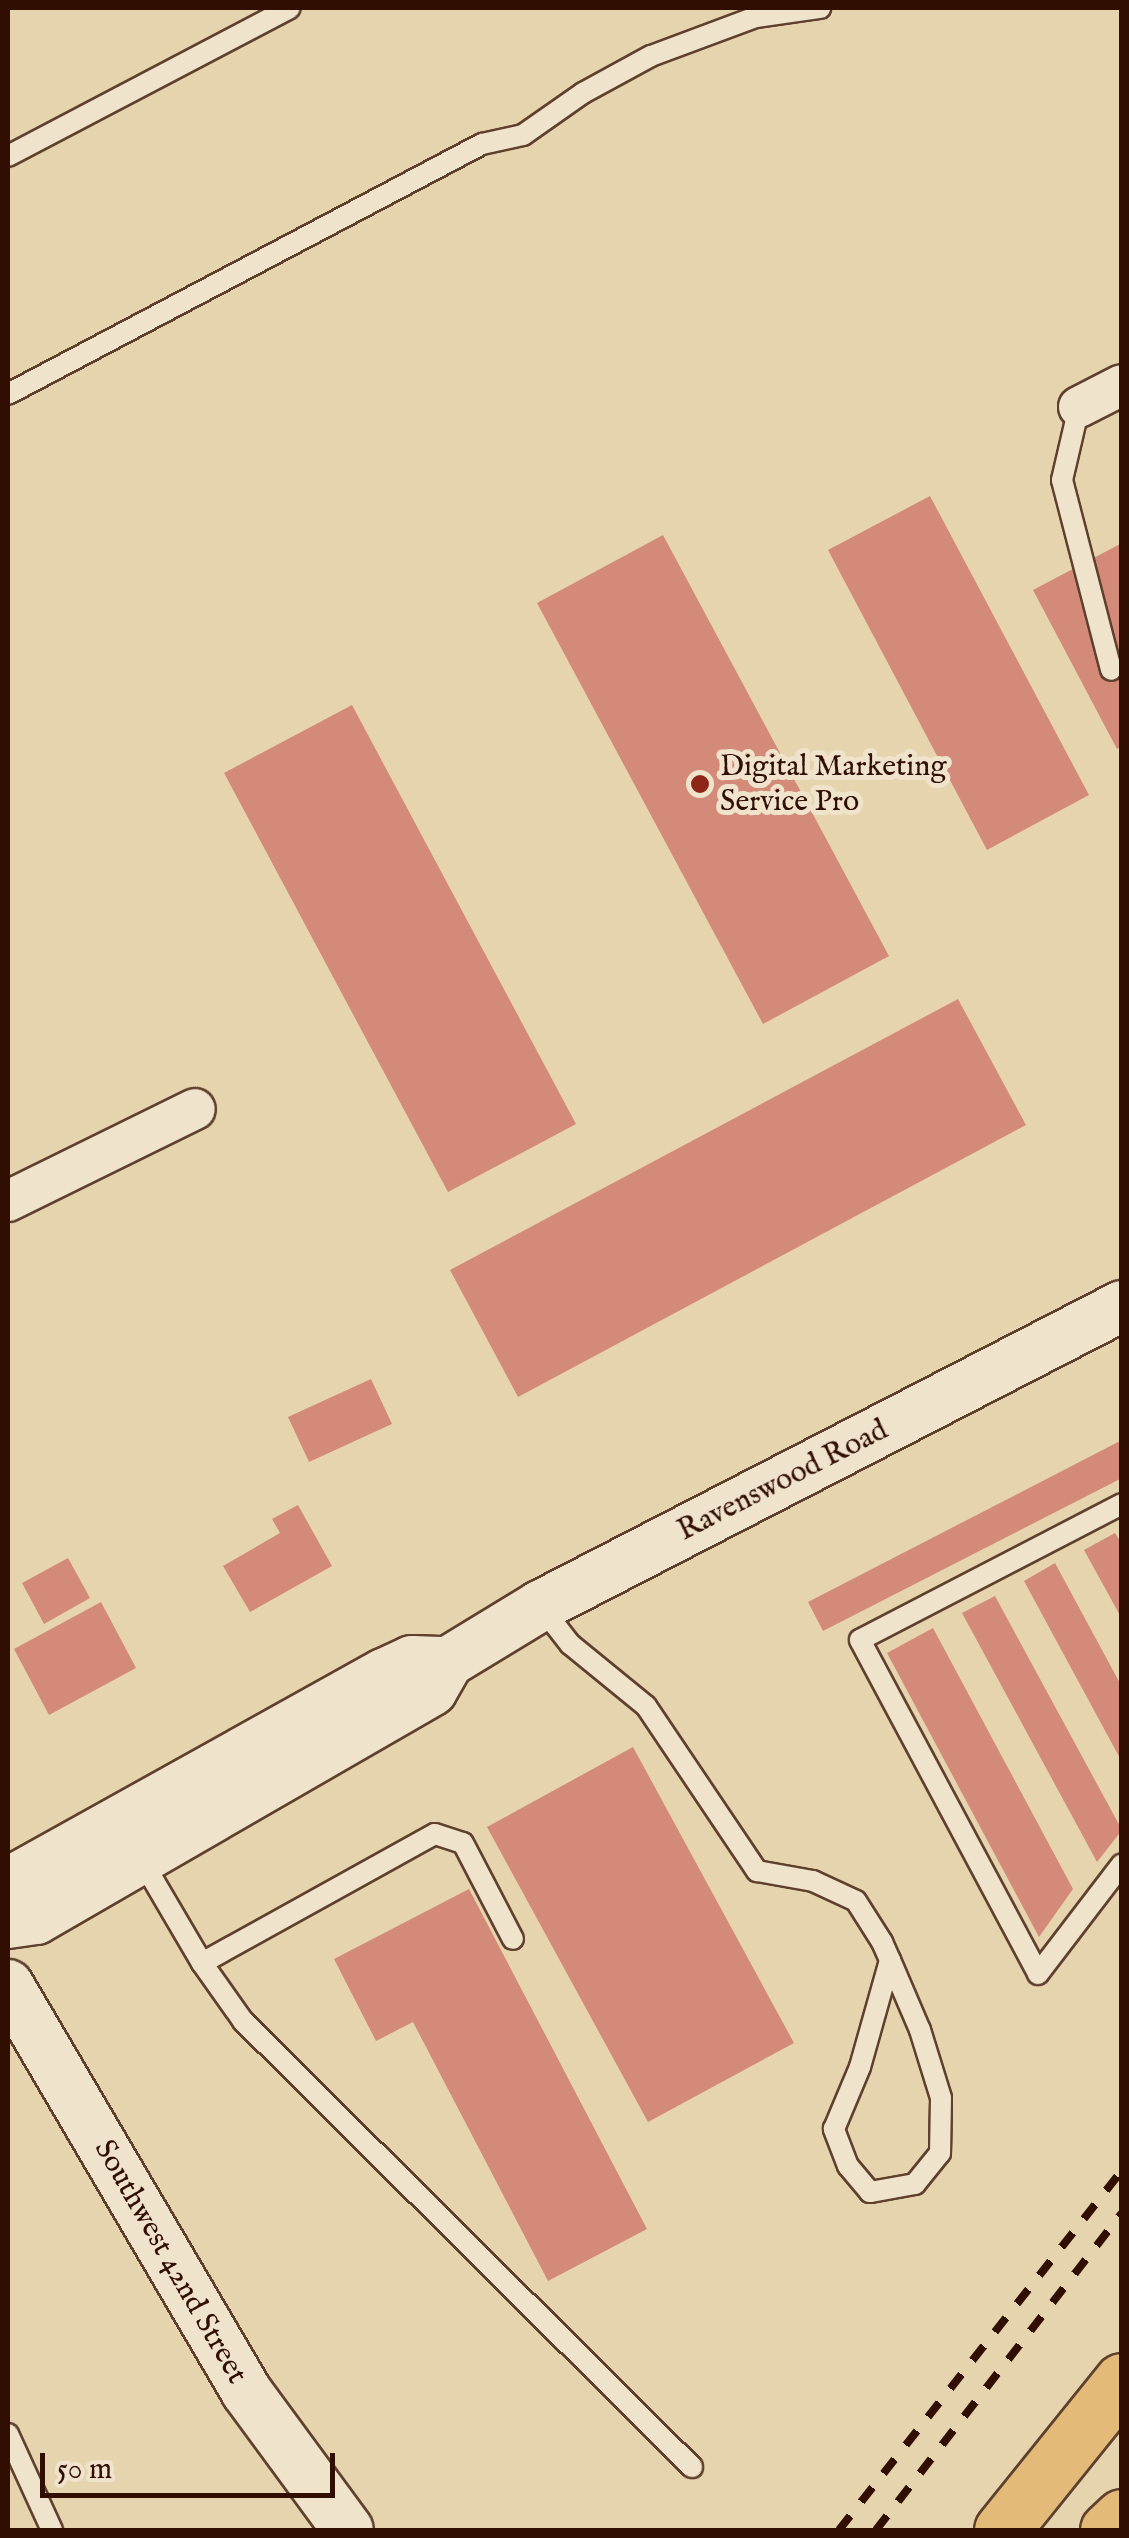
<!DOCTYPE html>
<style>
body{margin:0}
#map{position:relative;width:1129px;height:2538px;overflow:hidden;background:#e6d4af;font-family:"IM FELL English",serif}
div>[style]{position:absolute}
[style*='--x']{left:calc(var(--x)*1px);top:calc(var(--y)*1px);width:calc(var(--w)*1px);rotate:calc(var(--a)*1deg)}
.building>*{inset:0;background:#d38a78}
.roads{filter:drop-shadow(2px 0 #5e402d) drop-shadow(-2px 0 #5e402d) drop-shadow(0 2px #5e402d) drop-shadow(0 -2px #5e402d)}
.service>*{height:20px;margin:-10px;padding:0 10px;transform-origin:10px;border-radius:10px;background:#efe3cb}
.minor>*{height:40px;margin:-20px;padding:0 20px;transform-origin:20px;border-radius:20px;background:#efe3cb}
.tertiary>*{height:50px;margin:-25px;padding:0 25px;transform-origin:25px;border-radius:25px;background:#efe3cb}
.motorway>*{height:55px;margin:-27.5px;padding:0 27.5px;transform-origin:27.5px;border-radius:27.5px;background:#e3ba78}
.rail>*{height:8px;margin-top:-4px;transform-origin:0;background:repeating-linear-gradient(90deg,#300e02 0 18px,transparent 0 36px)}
.dots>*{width:28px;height:28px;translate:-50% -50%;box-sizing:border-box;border:5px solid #efe3cb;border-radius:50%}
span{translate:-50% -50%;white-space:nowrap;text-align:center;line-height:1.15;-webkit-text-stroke:10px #efe3cb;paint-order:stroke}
.poi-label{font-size:30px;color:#300e02}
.left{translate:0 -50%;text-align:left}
.street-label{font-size:30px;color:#300e02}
.frame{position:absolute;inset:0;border:10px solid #300e02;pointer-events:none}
.scale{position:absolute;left:40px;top:2453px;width:295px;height:45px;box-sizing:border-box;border:5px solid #300e02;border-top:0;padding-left:12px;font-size:30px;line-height:35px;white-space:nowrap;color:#300e02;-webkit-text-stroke:8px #efe3cb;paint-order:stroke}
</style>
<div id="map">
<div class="building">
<i style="clip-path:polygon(930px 496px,1089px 795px,987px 850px,828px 550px)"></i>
<i style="clip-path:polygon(663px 535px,889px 956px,763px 1024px,537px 603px)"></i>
<i style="clip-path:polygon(1122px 543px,1122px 746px,1117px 749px,1033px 590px)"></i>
<i style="clip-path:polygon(352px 705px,576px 1124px,448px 1192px,224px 773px)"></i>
<i style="clip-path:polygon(958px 999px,1026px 1125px,518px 1397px,450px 1270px)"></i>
<i style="clip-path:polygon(371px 1379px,392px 1424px,309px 1462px,288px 1417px)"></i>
<i style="clip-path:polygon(1122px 1440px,1122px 1478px,823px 1631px,808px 1602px)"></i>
<i style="clip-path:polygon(298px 1505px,332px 1566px,250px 1612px,223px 1566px,280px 1533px,272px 1519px)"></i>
<i style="clip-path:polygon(1115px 1533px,1122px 1544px,1122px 1619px,1084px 1550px)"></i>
<i style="clip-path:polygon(68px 1558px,90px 1598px,44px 1624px,22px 1583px)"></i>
<i style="clip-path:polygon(1055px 1563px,1122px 1687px,1122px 1762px,1024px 1581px)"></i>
<i style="clip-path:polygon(995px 1596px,1122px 1830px,1097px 1862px,962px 1613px)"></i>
<i style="clip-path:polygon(101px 1602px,136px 1668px,49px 1715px,14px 1649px)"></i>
<i style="clip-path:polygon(933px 1628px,1073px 1889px,1039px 1937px,887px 1653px)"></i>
<i style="clip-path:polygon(633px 1747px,794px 2043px,648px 2122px,487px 1827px)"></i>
<i style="clip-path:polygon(469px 1889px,647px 2229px,548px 2281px,413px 2022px,376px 2041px,334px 1959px)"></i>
</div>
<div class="roads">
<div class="service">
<i style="--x:8;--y:156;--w:318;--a:-27.7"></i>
<i style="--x:8;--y:394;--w:536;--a:-27.81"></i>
<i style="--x:482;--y:144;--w:42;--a:-12.4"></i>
<i style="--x:523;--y:135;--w:73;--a:-35"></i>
<i style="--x:583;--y:93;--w:77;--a:-28.6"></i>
<i style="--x:651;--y:56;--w:112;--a:-20.4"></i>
<i style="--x:756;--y:17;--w:65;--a:-8"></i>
<i style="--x:1079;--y:407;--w:75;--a:103.1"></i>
<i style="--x:1062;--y:480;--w:196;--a:75.5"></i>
<i style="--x:1122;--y:1504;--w:295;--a:152.6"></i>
<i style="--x:860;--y:1640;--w:378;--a:61.9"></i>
<i style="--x:1038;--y:1974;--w:138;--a:-52.6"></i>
<i style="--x:542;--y:1608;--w:46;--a:52.1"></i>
<i style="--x:570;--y:1644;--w:98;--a:39.2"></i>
<i style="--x:646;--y:1706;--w:199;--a:56.1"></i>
<i style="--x:757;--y:1871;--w:57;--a:10.1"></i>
<i style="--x:813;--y:1881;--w:47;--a:24.9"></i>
<i style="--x:856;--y:1901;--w:49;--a:57.6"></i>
<i style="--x:882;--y:1942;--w:20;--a:66"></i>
<i style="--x:890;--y:1960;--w:76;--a:66.8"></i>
<i style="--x:920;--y:2030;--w:71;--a:72.8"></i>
<i style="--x:941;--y:2098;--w:55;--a:91"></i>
<i style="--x:940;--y:2153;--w:40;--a:129"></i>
<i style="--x:915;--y:2184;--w:46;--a:169.9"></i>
<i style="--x:870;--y:2192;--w:34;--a:-130"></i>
<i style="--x:848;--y:2166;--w:40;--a:-111"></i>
<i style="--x:834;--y:2129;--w:67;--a:-67.2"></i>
<i style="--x:860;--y:2067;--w:111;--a:-74.3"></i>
<i style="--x:141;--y:1859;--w:121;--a:59.6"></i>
<i style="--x:202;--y:1963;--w:71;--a:54.7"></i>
<i style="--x:243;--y:2021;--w:633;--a:44.81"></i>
<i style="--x:202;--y:1963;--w:266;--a:-29"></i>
<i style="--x:435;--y:1834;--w:29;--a:18"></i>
<i style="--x:463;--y:1843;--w:108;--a:62.5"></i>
<i style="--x:8;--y:2434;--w:106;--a:65.4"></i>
</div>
<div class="minor">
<i style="--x:1079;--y:407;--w:48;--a:-27.1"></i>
<i style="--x:8;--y:1201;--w:208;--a:-26.2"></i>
</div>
<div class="tertiary">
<i style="--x:8;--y:1883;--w:430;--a:-29.1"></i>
<i style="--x:384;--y:1674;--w:31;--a:-25"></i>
<i style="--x:412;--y:1661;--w:36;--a:2"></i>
<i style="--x:8;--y:1923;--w:28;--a:-8"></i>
<i style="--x:36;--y:1919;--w:457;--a:-30"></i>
<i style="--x:432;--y:1690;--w:32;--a:-60"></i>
<i style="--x:448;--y:1662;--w:108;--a:-31.3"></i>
<i style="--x:540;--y:1606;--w:655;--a:-27.27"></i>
<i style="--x:8;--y:1985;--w:471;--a:59.6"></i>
<i style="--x:246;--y:2391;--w:172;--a:53.7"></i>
</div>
<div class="motorway">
<i style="--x:1002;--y:2530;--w:191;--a:-51.2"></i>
<i style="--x:1108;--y:2530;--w:19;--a:-43"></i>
</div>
</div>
<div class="rail">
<i style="--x:839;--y:2530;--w:458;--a:-51.8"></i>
<i style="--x:876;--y:2530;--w:401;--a:-52.2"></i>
</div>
<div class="dots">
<i style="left:700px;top:784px;background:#8f2418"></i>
</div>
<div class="poi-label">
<span class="left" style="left:720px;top:784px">Digital Marketing<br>Service Pro</span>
</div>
<div class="street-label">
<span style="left:783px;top:1481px;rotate:-27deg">Ravenswood Road</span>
<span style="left:170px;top:2262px;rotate:60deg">Southwest 42nd Street</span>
</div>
<div class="frame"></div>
<div class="scale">50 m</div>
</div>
